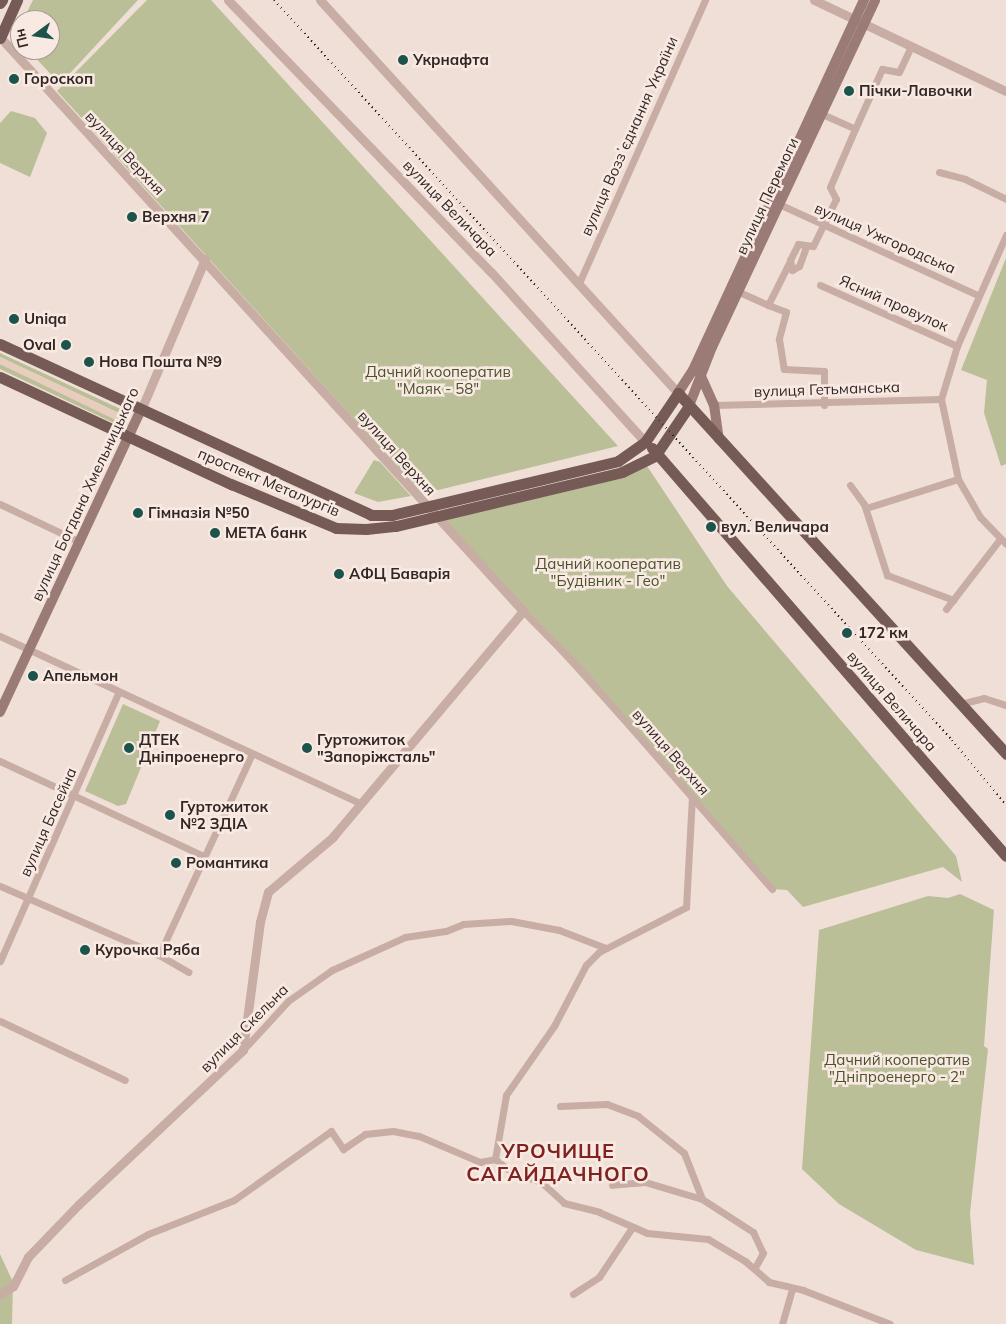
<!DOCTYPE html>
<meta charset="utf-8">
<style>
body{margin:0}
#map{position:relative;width:1006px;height:1324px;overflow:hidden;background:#f0dfd7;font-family:Mulish,sans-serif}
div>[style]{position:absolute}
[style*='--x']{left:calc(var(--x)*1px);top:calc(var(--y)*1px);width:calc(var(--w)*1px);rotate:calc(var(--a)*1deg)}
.green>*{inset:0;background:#babf98}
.plaza>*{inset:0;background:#e8cdbe}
.minor>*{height:7px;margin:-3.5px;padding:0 3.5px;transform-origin:3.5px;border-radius:3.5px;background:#c8ada4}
.tertiary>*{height:9px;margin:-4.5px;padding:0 4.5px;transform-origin:4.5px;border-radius:4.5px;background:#c8ada4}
.secondary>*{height:10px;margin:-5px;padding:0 5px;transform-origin:5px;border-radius:5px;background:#9b7b75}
.primary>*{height:11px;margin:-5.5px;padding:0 5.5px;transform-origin:5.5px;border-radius:5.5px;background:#755a56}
.rail>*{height:2px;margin-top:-1px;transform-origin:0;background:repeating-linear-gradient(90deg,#332725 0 1px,transparent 0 5px)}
.dots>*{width:14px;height:14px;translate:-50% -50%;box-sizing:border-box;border:2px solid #f8eae3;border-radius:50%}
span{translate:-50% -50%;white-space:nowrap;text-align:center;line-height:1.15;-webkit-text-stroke:5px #f8eae3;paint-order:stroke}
.poi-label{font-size:15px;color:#332725;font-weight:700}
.left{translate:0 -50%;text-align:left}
.right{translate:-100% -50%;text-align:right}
.street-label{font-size:15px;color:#332725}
.park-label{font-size:15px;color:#4b512a}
.district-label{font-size:20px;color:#802320;font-weight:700;letter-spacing:1px}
.north{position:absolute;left:10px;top:10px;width:50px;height:50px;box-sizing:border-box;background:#f8eae3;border:1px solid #a99c97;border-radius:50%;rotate:256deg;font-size:14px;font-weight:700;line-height:20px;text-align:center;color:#332725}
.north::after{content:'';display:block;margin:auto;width:18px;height:22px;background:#1c534b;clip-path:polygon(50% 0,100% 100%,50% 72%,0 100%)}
</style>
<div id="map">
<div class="green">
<i style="clip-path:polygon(33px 0,138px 0,60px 84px,28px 50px,50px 50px,50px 20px,23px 20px)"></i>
<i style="clip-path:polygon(147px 0,211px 0,618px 446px,422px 494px,57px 91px)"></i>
<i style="clip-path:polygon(11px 111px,35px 118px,47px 133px,30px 177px,0 163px,0 123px)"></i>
<i style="clip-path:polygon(1006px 258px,1006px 464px,1001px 466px,984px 413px,987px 380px,961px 370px)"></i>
<i style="clip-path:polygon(0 353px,125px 411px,123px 415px,0 357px)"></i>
<i style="clip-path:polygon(0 364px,121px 420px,118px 425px,0 369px)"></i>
<i style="clip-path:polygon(374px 460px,380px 462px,411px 496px,378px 502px,354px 493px)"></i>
<i style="clip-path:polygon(645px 463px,727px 586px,956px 856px,962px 882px,943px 867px,803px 907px,787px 890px,772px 889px,436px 516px)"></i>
<i style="clip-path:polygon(123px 704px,160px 721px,126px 804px,118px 806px,85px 791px)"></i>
<i style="clip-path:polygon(960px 894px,994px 910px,984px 1046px,988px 1049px,970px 1213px,974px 1265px,916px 1250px,839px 1204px,802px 1169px,819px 930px,928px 896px,948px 898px)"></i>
<i style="clip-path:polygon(0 1254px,13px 1282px,12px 1324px,0 1324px)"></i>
</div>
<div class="plaza">
<i style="clip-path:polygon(0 357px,122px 415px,128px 412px,126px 425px,0 364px)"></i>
</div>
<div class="minor">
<i style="--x:822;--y:114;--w:36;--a:24"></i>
<i style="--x:855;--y:129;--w:66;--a:-65.8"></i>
<i style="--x:882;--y:69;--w:17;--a:10"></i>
<i style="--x:899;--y:72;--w:29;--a:-65"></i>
<i style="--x:939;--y:172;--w:27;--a:15"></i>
<i style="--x:965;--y:179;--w:46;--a:26"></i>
<i style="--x:781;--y:205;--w:217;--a:24.6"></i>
<i style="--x:1006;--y:235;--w:121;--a:113.8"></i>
<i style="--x:957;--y:346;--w:55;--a:106.8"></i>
<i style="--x:941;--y:399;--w:82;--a:78"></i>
<i style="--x:958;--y:479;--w:44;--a:59.9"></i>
<i style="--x:980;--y:517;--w:37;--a:46"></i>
<i style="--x:806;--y:247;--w:20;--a:110"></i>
<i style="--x:799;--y:266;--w:8;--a:150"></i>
<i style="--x:792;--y:270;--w:10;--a:-101"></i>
<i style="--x:790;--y:260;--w:18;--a:-63"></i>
<i style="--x:798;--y:244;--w:15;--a:8"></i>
<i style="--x:813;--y:246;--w:52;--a:-63.9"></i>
<i style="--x:836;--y:199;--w:13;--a:-117"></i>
<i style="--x:830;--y:187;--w:63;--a:-66.7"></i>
<i style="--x:579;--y:283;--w:310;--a:-66"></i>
<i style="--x:820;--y:285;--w:150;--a:24"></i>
<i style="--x:739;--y:292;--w:32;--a:24"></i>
<i style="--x:768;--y:305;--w:49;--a:-63.4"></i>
<i style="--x:768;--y:305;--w:19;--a:21"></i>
<i style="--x:786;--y:312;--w:28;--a:105"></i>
<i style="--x:779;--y:339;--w:30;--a:81"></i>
<i style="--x:784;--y:369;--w:40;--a:2.9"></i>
<i style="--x:824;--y:371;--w:34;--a:90"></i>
<i style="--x:714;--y:405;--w:227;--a:-1.5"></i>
<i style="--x:850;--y:485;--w:24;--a:54"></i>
<i style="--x:864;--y:504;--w:75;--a:72.1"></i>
<i style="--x:887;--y:575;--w:71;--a:20.7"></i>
<i style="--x:0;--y:504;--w:89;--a:25.4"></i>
<i style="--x:866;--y:508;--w:96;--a:-17.5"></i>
<i style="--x:946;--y:609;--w:88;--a:-52.4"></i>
<i style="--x:523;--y:611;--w:81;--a:45.5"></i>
<i style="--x:580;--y:669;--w:292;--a:48.9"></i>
<i style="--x:0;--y:636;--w:395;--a:24.9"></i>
<i style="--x:960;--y:704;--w:25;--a:-14"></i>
<i style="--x:984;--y:698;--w:23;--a:18"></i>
<i style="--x:0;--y:761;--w:225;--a:25"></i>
<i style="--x:0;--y:886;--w:173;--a:23.5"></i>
<i style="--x:159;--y:955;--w:34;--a:30"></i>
<i style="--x:159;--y:955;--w:221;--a:-65.2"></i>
<i style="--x:0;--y:961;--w:293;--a:-66.2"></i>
<i style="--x:0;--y:1021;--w:138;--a:25.3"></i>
<i style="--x:243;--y:1050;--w:67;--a:-47.4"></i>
<i style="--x:288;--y:1001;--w:54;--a:-35.2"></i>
<i style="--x:332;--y:970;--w:80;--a:-24.3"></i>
<i style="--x:405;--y:937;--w:41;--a:-8.3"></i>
<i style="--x:446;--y:931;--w:18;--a:-22"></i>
<i style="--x:463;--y:924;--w:48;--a:-3.6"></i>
<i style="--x:511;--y:921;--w:49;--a:10.6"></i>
<i style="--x:559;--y:930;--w:50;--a:21"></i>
<i style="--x:560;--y:1106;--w:47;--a:-2.4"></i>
<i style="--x:607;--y:1104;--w:33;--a:21"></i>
<i style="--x:638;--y:1116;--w:59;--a:38.8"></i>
<i style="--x:684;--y:1153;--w:49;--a:68.6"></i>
<i style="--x:702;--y:1199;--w:59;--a:-163.4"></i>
<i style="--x:645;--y:1182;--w:33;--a:175"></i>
<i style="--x:495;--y:1159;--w:22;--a:39"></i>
<i style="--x:512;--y:1173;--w:30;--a:17"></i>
<i style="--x:541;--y:1182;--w:31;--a:42"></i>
<i style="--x:564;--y:1203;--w:36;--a:14"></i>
<i style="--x:599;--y:1212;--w:52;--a:23.6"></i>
<i style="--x:647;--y:1233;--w:61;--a:5.6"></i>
<i style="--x:708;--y:1239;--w:43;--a:30.7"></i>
<i style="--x:745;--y:1261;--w:32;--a:41"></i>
<i style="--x:769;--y:1282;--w:35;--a:13"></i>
<i style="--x:803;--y:1290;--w:93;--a:21.3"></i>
<i style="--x:702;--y:1199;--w:61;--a:32.9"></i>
<i style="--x:753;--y:1232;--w:23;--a:65"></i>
<i style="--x:763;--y:1253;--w:18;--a:119"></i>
<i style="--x:65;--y:1280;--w:95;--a:-29"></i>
<i style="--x:148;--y:1234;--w:92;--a:-21.6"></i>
<i style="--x:234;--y:1200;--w:119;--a:-35.4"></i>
<i style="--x:331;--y:1131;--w:22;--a:56"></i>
<i style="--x:343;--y:1149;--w:27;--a:-34"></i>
<i style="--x:365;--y:1134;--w:28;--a:-6"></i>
<i style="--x:393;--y:1131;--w:26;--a:11"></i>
<i style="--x:419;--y:1136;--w:66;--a:23.1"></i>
<i style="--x:480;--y:1162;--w:15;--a:-11"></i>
<i style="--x:495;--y:1159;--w:65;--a:-80.2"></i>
<i style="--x:506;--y:1095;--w:84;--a:-55.2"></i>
<i style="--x:554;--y:1026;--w:69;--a:-62.3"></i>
<i style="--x:586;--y:965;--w:18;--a:-45"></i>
<i style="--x:599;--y:952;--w:98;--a:-27.3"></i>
<i style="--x:686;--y:907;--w:110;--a:-86.9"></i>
<i style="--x:573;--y:1294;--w:31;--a:-33"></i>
<i style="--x:599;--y:1277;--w:58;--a:-56.3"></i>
<i style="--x:782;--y:1324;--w:37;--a:-74"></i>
</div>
<div class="tertiary">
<i style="--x:228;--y:0;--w:378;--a:46"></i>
<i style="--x:491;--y:272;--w:229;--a:47.8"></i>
<i style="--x:320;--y:0;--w:532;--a:47.67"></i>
<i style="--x:814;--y:0;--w:212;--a:25.4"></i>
<i style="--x:0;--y:37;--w:777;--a:47.66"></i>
<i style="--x:523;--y:611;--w:295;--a:130.1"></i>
<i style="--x:333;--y:837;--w:85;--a:139.8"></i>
<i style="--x:268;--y:892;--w:31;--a:105"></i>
<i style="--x:260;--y:922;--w:129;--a:97.6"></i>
<i style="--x:243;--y:1050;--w:226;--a:136.8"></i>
<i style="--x:78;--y:1205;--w:72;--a:133.9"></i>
<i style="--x:28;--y:1257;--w:33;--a:117"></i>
<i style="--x:13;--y:1286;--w:15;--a:148"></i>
<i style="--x:141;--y:410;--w:164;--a:-67"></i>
</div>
<div class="secondary">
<i style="--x:700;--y:374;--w:34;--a:66"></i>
<i style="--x:714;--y:405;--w:34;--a:82"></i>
<i style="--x:678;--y:393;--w:27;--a:-57"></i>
<i style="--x:693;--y:370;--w:408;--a:-65.2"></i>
<i style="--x:689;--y:406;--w:63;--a:-68.7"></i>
<i style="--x:712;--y:347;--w:383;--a:-64.8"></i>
<i style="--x:0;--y:712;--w:333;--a:-65"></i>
</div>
<div class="primary">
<i style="--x:0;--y:3;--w:4;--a:-56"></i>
<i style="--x:0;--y:38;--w:42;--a:-65.9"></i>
<i style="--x:0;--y:344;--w:409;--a:24.7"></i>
<i style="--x:371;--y:515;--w:21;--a:0"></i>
<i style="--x:392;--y:515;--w:232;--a:-13.4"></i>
<i style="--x:618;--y:461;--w:33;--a:-35"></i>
<i style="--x:645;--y:442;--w:59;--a:-56"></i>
<i style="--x:678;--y:393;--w:488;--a:47.7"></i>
<i style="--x:0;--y:377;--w:255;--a:24.9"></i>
<i style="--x:231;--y:484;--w:114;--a:22.7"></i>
<i style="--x:336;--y:528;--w:30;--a:2"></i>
<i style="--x:366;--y:529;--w:30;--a:-6"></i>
<i style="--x:396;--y:526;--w:232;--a:-13.4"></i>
<i style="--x:622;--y:472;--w:37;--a:-26"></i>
<i style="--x:655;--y:456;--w:60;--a:-55.8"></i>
<i style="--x:652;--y:448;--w:540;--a:49.05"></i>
</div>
<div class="rail">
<i style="--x:274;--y:0;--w:1004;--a:47.5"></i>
<i style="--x:952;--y:740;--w:85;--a:50.3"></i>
</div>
<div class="dots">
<i style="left:403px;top:60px;background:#1c534b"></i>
<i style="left:14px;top:79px;background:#1c534b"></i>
<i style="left:849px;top:91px;background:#1c534b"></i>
<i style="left:132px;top:217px;background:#1c534b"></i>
<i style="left:14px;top:319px;background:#1c534b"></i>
<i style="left:66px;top:345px;background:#1c534b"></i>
<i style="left:89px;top:362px;background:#1c534b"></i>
<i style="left:138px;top:513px;background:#1c534b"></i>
<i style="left:711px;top:527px;background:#1c534b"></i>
<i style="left:215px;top:533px;background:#1c534b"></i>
<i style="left:339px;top:574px;background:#1c534b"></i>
<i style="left:847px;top:633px;background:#1c534b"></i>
<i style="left:33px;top:676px;background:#1c534b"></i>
<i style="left:129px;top:748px;background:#1c534b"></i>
<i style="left:307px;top:748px;background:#1c534b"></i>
<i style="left:170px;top:815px;background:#1c534b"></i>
<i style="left:176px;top:863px;background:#1c534b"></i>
<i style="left:85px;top:950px;background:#1c534b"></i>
</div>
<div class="poi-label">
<span class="left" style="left:413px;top:60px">Укрнафта</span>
<span class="left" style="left:24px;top:79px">Гороскоп</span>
<span class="left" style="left:859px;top:91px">Пічки-Лавочки</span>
<span class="left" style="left:142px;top:217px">Верхня 7</span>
<span class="left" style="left:24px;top:319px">Uniqa</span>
<span class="right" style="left:56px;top:345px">Oval</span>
<span class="left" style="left:99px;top:362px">Нова Пошта №9</span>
<span class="left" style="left:148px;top:513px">Гімназія №50</span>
<span class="left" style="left:721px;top:527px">вул. Величара</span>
<span class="left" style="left:225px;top:533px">МЕТА банк</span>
<span class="left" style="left:349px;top:574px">АФЦ Баварiя</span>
<span class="left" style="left:858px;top:633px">172 км</span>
<span class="left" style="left:43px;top:676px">Апельмон</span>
<span class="left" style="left:139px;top:748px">ДТЕК<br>Дніпроенерго</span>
<span class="left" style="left:317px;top:748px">Гуртожиток<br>"Запоріжсталь"</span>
<span class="left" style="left:180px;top:815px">Гуртожиток<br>№2 ЗДІА</span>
<span class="left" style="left:186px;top:863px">Романтика</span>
<span class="left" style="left:95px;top:950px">Курочка Ряба</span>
</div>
<div class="street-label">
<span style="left:629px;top:136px;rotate:-66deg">вулиця Воззʼєднання України</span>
<span style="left:125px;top:153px;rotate:47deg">вулиця Верхня</span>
<span style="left:767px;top:196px;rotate:-65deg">вулиця Перемоги</span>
<span style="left:450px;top:208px;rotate:46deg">вулиця Величара</span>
<span style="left:885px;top:238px;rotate:24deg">вулиця Ужгородська</span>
<span style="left:894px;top:303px;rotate:24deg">Ясний провулок</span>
<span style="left:827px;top:389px;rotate:-2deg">вулиця Гетьманська</span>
<span style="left:397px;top:453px;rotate:48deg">вулиця Верхня</span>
<span style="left:269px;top:482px;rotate:23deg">проспект Металургів</span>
<span style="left:85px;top:494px;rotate:-65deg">вулиця Богдана Хмельницького</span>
<span style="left:892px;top:701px;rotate:49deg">вулиця Величара</span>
<span style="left:671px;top:752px;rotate:49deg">вулиця Верхня</span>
<span style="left:48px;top:822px;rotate:-66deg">вулиця Басейна</span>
<span style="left:244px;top:1028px;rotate:-45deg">вулиця Скельна</span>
</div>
<div class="park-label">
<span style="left:438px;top:380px">Дачний кооператив<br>"Маяк - 58"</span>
<span style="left:608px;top:572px">Дачний кооператив<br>"Будівник - Гео"</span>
<span style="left:897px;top:1068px">Дачний кооператив<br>"Дніпроенерго - 2"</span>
</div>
<div class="district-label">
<span style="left:558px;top:1162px">УРОЧИЩЕ<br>САГАЙДАЧНОГО</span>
</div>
<div class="north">Пн</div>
</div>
